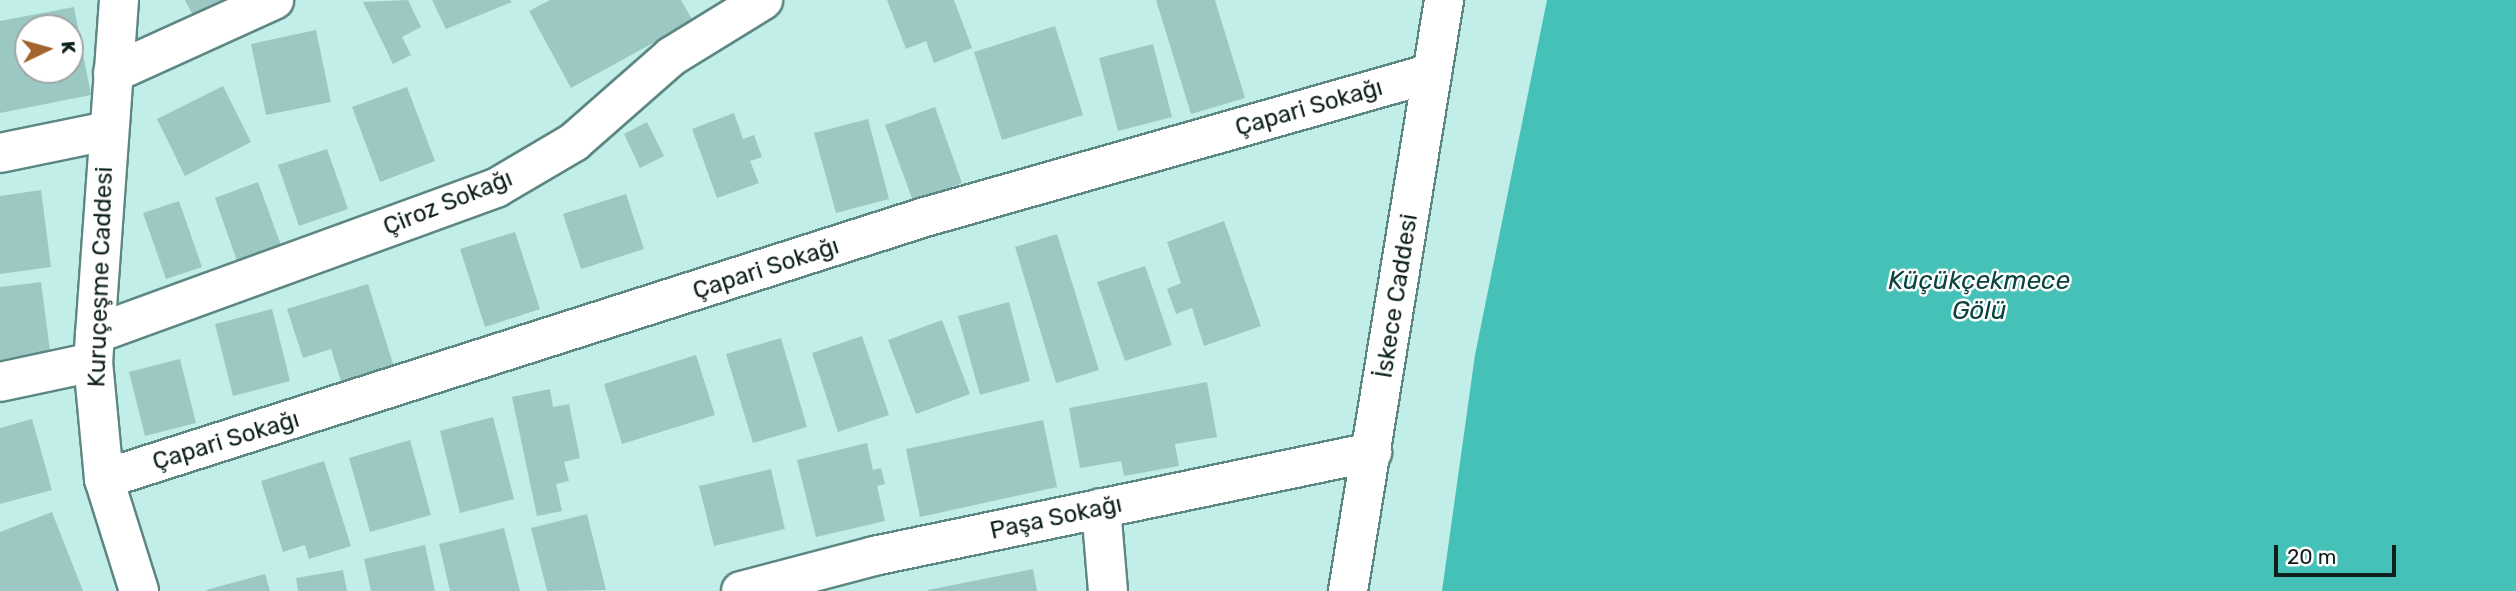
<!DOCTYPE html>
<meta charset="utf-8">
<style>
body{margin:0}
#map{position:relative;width:2516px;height:591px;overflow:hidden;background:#c1eee9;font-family:Rubik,sans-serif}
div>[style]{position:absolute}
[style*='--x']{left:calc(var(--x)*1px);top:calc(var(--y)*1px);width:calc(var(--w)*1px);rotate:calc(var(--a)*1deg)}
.water>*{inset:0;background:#45c1b7}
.building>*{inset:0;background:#9cc8c3}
.roads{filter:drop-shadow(2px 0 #5d8782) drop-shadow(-2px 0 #5d8782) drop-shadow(0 2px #5d8782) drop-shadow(0 -2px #5d8782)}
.minor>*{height:38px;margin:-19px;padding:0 19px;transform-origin:19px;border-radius:19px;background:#fff}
.major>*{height:38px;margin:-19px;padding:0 19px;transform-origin:19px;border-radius:19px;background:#fff}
span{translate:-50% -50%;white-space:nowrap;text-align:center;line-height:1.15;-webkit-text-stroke:5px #fff;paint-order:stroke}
.street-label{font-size:24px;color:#0e201e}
.water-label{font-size:26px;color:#0b433f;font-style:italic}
.north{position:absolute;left:14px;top:14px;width:70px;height:70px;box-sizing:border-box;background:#fff;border:2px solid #9fa6a5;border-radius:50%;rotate:85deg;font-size:19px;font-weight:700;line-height:28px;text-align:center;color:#0e201e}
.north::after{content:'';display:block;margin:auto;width:24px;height:32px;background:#a3632c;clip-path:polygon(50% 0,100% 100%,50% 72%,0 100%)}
.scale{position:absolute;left:2274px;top:545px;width:122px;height:32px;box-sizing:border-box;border:4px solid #0e201e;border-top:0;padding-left:9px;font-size:21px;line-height:24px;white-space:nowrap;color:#0e201e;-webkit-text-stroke:5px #fff;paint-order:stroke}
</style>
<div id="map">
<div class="water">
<i style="clip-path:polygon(1547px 0,2516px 0,2516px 591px,1442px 591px,1475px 355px)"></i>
</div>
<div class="building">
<i style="clip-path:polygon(185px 0,243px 0,197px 23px)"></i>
<i style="clip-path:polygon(408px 0,421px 27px,402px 37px,411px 55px,393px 64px,363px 2px)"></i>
<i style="clip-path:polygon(432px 0,510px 0,512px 2px,446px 29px)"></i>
<i style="clip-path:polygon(550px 0,681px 0,693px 21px,571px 88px,529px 11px)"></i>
<i style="clip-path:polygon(887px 0,954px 0,972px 48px,934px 63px,926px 41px,906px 49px)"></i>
<i style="clip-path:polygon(1156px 0,1215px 0,1245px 98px,1191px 114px)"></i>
<i style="clip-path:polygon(evenodd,74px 7px,91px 95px,0 113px,0 21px,74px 7px,28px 28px,70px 28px,70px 70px,28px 70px,28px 28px)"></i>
<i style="clip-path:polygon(1055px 26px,1083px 115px,1002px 140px,974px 52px)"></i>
<i style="clip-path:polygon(316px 30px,331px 102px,266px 115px,251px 44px)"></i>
<i style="clip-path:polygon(1153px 44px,1172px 117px,1118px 131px,1099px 58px)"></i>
<i style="clip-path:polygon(223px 86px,251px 142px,185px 176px,157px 119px)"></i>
<i style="clip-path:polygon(407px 87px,435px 161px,380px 182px,352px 107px)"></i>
<i style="clip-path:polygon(935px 107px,962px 183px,913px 201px,885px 125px)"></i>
<i style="clip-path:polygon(734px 113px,743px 139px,754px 135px,762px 157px,750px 161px,759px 183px,717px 198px,692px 129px)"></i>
<i style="clip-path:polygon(868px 119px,889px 199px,836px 213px,814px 133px)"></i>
<i style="clip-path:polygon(647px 122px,664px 156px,640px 168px,624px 134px)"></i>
<i style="clip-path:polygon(327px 149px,348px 209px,299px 226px,278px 165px)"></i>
<i style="clip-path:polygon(258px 182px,282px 248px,238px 264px,215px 198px)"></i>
<i style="clip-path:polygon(41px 190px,51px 267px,0 274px,0 196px)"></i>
<i style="clip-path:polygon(626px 194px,644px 249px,581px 269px,563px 214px)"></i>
<i style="clip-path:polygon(179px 201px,202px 267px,166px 279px,143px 213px)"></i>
<i style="clip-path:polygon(1224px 221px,1261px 326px,1204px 346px,1192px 308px,1176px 314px,1167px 289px,1181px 283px,1167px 242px)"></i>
<i style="clip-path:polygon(515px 232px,540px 309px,485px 327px,460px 249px)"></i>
<i style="clip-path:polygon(1057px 234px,1099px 370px,1056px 383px,1015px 247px)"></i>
<i style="clip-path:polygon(1145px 266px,1172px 345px,1125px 361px,1097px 282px)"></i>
<i style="clip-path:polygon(41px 282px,51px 359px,0 365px,0 287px)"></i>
<i style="clip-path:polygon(368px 284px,394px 367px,342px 384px,331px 349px,303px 358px,287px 309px)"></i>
<i style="clip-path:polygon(1009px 302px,1030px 381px,980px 395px,958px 316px)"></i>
<i style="clip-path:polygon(272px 309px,290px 381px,233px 396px,215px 324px)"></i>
<i style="clip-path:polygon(942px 320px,970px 394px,916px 414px,888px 340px)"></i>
<i style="clip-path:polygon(862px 336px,889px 415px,838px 432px,812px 353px)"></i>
<i style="clip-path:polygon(781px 338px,807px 427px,753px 443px,726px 354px)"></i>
<i style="clip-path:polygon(696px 355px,715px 415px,622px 444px,604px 384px)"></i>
<i style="clip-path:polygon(180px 359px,196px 423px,145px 436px,129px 372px)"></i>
<i style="clip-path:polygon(1207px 382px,1217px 437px,1175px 444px,1179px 466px,1124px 476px,1121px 461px,1080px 468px,1069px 408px)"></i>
<i style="clip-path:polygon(550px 389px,553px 407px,569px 404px,580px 458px,564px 462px,569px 481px,556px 484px,562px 511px,537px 516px,512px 397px)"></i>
<i style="clip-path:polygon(493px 417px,514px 499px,460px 513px,440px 431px)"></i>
<i style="clip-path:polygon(32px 419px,52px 490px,0 504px,0 428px)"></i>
<i style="clip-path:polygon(1043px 420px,1057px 487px,920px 517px,906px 449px)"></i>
<i style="clip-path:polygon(410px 440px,431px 515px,370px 532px,349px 458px)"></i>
<i style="clip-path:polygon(867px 443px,873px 470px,881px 468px,885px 484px,877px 486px,885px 521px,816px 537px,797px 460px)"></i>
<i style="clip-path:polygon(324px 461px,351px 546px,309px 559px,305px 545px,283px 552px,261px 481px)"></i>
<i style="clip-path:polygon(771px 469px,785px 529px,714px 546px,699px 486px)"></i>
<i style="clip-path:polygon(52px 512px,83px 591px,0 591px,0 532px)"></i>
<i style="clip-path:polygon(587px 514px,606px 590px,547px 591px,531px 528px)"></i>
<i style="clip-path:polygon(504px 528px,520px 591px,450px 591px,439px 544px)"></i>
<i style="clip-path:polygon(425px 545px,435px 591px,371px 591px,364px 559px)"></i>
<i style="clip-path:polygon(1033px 569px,1037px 591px,928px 591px,928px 590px)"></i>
<i style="clip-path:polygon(343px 570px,347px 591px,298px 591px,296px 578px)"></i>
<i style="clip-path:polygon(265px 574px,270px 591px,206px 591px,206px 590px)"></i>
</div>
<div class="roads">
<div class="minor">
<i style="--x:113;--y:73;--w:177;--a:-24.4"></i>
<i style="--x:0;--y:153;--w:109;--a:-11.6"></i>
<i style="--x:95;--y:334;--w:427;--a:-20"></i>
<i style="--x:496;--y:188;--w:91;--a:-30.5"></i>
<i style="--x:574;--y:142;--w:130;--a:-41.3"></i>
<i style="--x:672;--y:56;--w:107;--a:-31.6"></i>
<i style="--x:0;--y:382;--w:95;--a:-12.1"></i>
<i style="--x:104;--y:479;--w:862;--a:-17.7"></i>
<i style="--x:925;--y:217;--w:527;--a:-15.86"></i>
<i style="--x:1101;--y:508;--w:83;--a:85.2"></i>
<i style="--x:741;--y:591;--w:138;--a:-14.7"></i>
<i style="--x:874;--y:556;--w:509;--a:-11.8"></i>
<i style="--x:1348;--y:591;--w:599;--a:-80.77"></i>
</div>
<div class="major">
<i style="--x:119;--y:0;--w:363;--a:94.1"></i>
<i style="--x:93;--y:362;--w:118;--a:84.6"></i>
<i style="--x:104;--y:479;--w:117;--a:72.6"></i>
</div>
</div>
<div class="street-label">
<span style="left:1309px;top:108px;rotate:-16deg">Çapari Sokağı</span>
<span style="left:448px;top:203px;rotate:-22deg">Çiroz Sokağı</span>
<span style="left:766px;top:269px;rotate:-18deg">Çapari Sokağı</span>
<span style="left:101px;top:277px;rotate:-88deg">Kuruçeşme Caddesi</span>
<span style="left:1397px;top:296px;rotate:-81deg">İskece Caddesi</span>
<span style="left:226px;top:441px;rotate:-17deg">Çapari Sokağı</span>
<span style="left:1056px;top:518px;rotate:-12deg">Paşa Sokağı</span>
</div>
<div class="water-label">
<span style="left:1979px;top:296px">Küçükçekmece<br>Gölü</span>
</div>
<div class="north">K</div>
<div class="scale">20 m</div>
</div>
